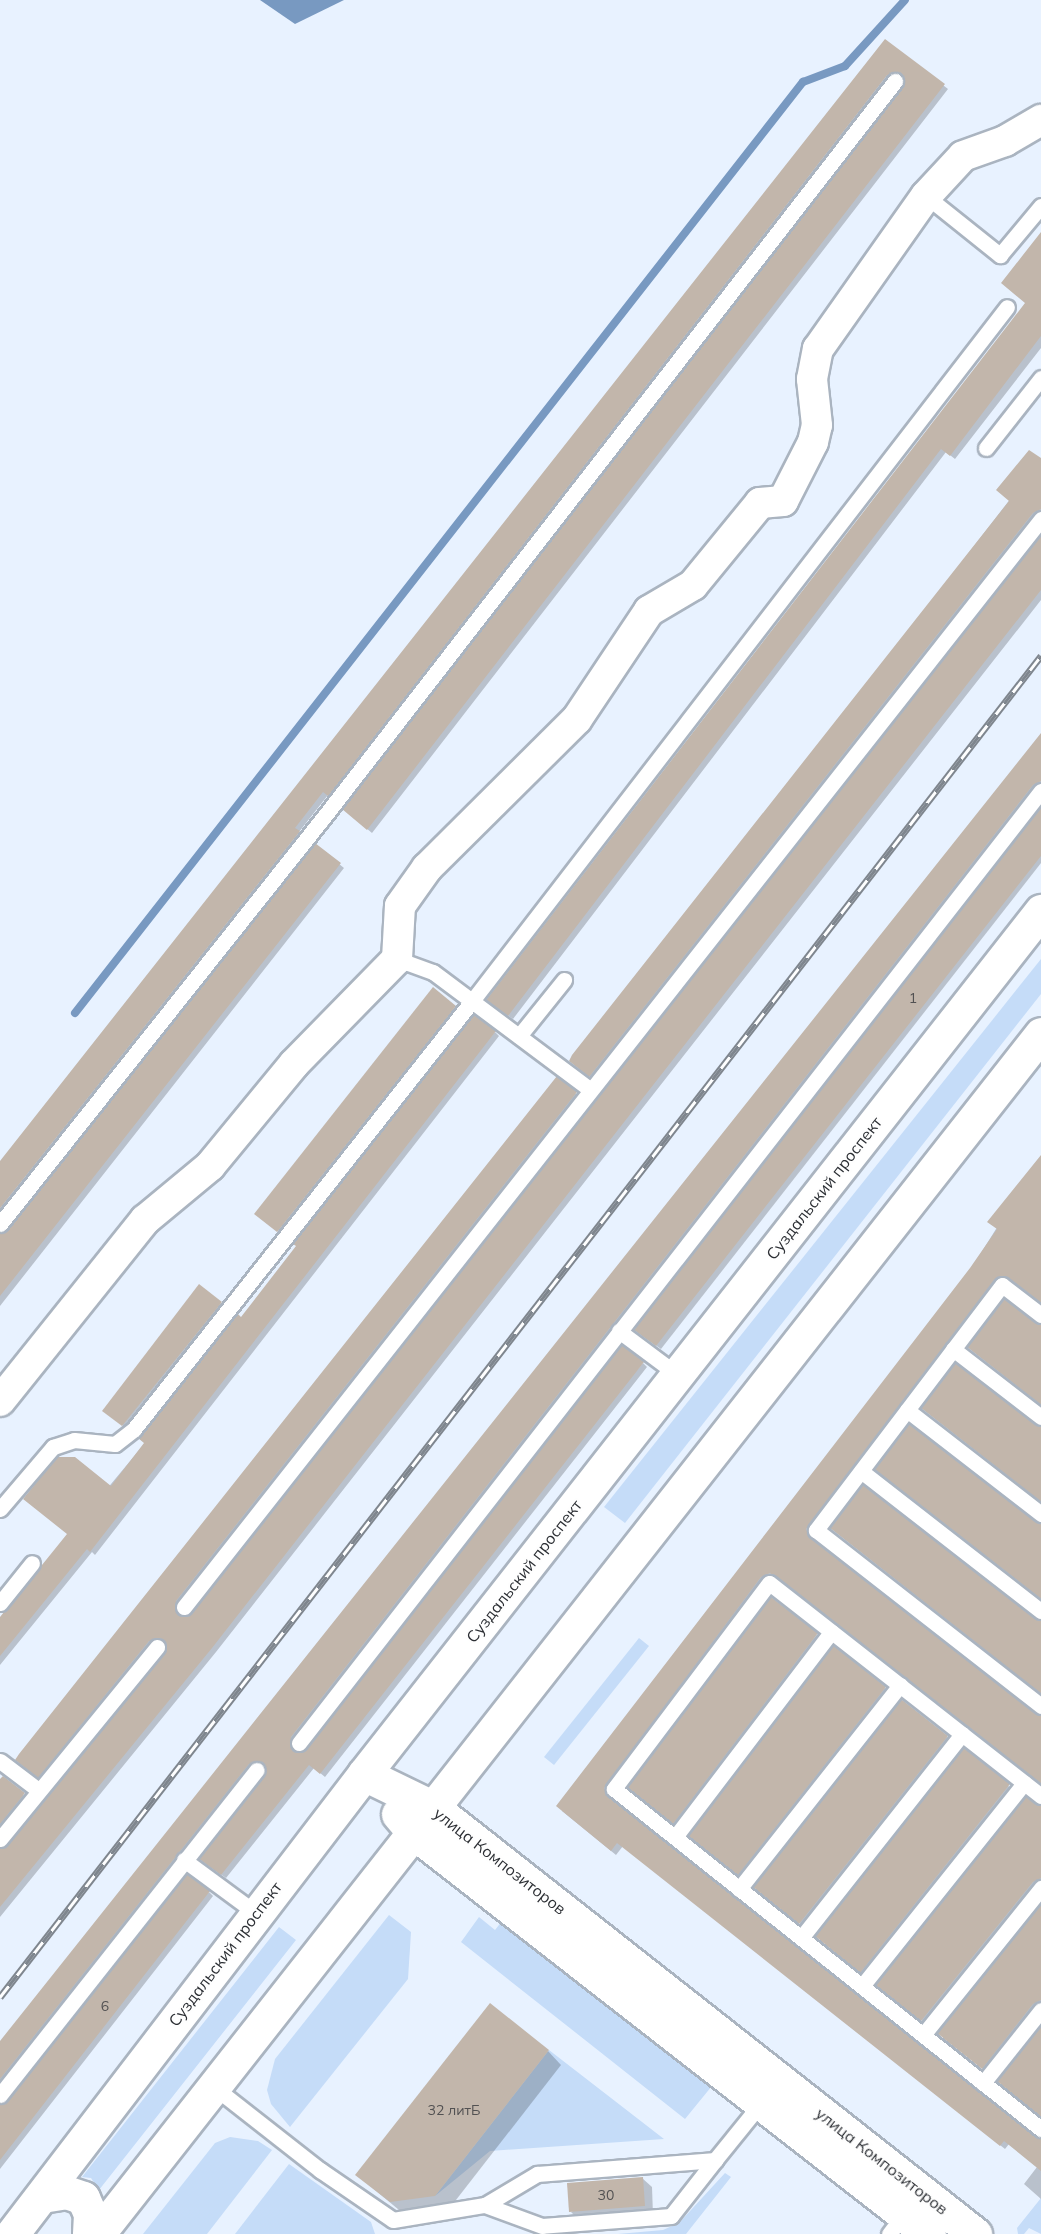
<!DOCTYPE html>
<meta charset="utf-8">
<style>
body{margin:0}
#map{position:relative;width:1041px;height:2234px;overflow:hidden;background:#e8f2ff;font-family:Mulish,sans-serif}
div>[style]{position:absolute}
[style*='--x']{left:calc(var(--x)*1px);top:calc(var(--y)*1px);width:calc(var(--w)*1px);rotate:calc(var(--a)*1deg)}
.green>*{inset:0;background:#c5dcf8}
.water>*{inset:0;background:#7899c1}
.shadow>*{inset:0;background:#0003}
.stream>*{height:8px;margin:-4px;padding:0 4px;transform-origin:4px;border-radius:4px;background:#7899c1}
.building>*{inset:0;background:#c2b6ab}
.roads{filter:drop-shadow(2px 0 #aab4c0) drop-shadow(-2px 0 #aab4c0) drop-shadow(0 2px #aab4c0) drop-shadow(0 -2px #aab4c0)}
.lane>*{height:15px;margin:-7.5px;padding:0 7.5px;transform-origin:7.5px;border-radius:7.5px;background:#fff}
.street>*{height:30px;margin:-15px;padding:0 15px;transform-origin:15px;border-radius:15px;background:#fff}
.secondary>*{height:33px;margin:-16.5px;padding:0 16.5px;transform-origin:16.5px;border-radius:16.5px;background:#fff}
.rail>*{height:7px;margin-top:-3.5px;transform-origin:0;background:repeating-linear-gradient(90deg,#fefefe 0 14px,#7f868e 0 28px);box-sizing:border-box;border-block:2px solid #7f868e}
span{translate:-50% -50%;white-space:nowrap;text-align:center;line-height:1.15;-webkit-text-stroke:4.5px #fefefe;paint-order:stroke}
.number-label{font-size:14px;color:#525152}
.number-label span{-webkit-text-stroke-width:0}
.street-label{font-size:16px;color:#2c2f34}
</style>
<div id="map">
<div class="green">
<i style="clip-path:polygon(1041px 959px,1041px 994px,625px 1523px,604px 1507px)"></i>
<i style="clip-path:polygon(639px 1638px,649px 1646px,554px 1765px,544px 1757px)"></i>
<i style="clip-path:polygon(389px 1915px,411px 1932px,408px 1979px,290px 2127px,271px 2104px,267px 2090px,275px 2059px)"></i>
<i style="clip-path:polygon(506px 1916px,716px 2081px,685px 2119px,461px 1942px,479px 1917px,495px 1930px)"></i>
<i style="clip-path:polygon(279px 1927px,296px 1940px,99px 2190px,91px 2178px,82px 2177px)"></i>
<i style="clip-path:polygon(549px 2050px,664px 2139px,490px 2151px,435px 2196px)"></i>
<i style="clip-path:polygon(230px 2137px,258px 2141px,272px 2150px,207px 2234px,143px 2234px,215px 2143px)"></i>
<i style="clip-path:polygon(289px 2164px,371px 2222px,375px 2234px,235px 2234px)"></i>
<i style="clip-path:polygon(725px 2173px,731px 2177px,686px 2234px,618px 2234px,663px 2230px,679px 2223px)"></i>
<i style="clip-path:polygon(1041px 2198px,1041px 2234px,1029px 2228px,1024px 2234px,1018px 2234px,1017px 2228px)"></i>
</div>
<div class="water">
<i style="clip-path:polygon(260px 0,344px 0,295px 24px)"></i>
</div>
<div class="shadow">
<i style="clip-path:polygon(886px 41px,948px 89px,372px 833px,348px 813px,904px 87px,903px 78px,332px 799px,328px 795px,299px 832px,303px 836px,0 1217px,0 1163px)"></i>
<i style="clip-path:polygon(1041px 235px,1041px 348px,955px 459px,946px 452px,513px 1019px,492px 1004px,1027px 304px)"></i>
<i style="clip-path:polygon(1041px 459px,1041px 516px,594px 1080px,575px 1065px)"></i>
<i style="clip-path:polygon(1041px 537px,1041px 600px,216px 1652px,0 1917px,0 1850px,8px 1846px,166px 1654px,165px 1643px,154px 1645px,43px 1781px,21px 1764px,557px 1079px,580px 1097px,180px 1606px,181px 1616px,192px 1614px)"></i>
<i style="clip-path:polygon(1041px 735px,1041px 788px,295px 1742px,296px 1751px,307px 1750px,643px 1363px,647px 1367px,325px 1777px,314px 1768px,226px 1878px,205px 1863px,267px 1776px,265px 1766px,254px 1768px,0 2088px,0 2043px)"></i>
<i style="clip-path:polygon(1041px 809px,1041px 863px,661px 1349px,640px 1334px)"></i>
<i style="clip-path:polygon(316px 845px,344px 868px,0 1306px,0 1232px,8px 1232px)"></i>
<i style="clip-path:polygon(455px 1007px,459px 1011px,282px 1235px,260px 1218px)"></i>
<i style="clip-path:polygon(495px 1032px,499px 1036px,95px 1555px,92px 1552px,0 1665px,0 1618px,145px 1443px,104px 1411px,221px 1303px,242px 1319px)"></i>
<i style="clip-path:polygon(1041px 1157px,1041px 1303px,1014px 1281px,1004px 1280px,812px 1529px,811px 1538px,1034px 1715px,1041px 1716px,1041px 1784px,781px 1579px,766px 1581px,610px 1788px,609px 1798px,1034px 2138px,1041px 2139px,1041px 2199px,1024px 2184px,1037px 2167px,1009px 2144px,1005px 2149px,623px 1846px,616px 1855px,562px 1811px,971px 1269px)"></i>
<i style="clip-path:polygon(817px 1635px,821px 1639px,678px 1826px,634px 1791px)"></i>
<i style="clip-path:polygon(885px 1688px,889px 1692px,742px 1878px,694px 1840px)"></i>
<i style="clip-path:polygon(947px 1737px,951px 1741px,804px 1927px,759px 1891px)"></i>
<i style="clip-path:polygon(964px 1750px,1013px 1790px,865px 1976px,821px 1940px)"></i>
<i style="clip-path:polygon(0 1782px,28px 1798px,0 1833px)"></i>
<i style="clip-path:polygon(1026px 1798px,1041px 1805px,1041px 1886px,927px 2025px,882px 1989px)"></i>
<i style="clip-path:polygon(209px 1892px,213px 1896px,0 2169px,0 2103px,8px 2102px)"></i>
<i style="clip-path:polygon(1041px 1906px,1041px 2008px,987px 2072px,943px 2038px)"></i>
<i style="clip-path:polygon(548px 2051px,561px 2065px,449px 2209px,405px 2215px,357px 2175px)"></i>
<i style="clip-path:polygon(642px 2178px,652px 2187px,653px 2215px,580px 2221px,571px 2212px)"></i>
</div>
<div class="stream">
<i style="--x:75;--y:1013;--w:1182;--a:-51.98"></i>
<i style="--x:803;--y:82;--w:45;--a:-20.9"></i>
<i style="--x:845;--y:66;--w:89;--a:-47.7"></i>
</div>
<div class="building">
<i style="clip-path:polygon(885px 39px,945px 84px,367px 830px,342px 809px,903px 87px,901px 74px,887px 75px,328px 796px,323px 792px,295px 828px,300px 831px,0 1208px,0 1161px)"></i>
<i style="clip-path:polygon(1041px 232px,1041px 336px,950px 456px,941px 449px,508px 1016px,486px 1000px,1025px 303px,1001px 283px)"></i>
<i style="clip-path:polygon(1029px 450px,1041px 458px,1041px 509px,1033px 513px,589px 1077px,569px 1061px,572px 1055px,1009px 501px,996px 490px)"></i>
<i style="clip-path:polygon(1041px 535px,1041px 590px,212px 1648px,0 1907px,0 1849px,8px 1845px,165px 1653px,164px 1640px,149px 1641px,38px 1778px,15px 1760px,19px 1754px,557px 1076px,577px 1092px,176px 1601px,178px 1614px,192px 1613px)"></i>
<i style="clip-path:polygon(1041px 733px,1041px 781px,1033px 785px,291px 1737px,293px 1750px,307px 1749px,622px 1345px,644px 1362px,320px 1774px,309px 1765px,221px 1875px,199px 1859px,265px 1776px,263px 1762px,249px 1764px,0 2079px,0 2041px)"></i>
<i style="clip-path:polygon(1041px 807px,1041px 856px,656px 1346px,634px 1330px)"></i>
<i style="clip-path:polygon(315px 843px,341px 863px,0 1296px,0 1234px,8px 1230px)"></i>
<i style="clip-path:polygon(433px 987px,456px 1006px,277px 1232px,254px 1214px)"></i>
<i style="clip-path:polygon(474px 1015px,496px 1031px,90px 1552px,87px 1549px,0 1656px,0 1617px,67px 1534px,23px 1499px,57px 1457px,75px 1457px,111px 1486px,144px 1443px,138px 1438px,238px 1314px,241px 1317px,296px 1246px,293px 1244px)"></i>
<i style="clip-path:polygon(1041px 1155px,1041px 1303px,1007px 1277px,995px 1279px,806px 1529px,810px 1538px,1041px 1716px,1041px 1784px,770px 1573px,761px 1577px,604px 1788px,608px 1797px,1041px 2139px,1041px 2171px,1004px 2141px,1000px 2146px,617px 1843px,611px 1851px,556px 1806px,970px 1268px,997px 1229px,987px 1222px)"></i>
<i style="clip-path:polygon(199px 1284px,222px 1302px,122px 1426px,102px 1411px)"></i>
<i style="clip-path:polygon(1004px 1299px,1041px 1325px,1041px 1405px,967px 1347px)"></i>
<i style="clip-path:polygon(955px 1363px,1041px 1427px,1041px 1502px,921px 1408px)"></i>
<i style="clip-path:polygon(909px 1424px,1041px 1524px,1041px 1599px,874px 1469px)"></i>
<i style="clip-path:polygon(863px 1485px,1041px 1621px,1041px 1694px,830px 1528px)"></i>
<i style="clip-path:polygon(771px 1597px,818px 1633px,673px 1824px,627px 1787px)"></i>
<i style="clip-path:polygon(833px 1645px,886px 1687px,738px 1875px,688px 1836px)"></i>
<i style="clip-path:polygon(901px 1699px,948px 1736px,799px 1924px,753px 1887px)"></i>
<i style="clip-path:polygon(964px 1748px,1010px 1784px,860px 1973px,815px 1936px)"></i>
<i style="clip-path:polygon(3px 1776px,25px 1793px,0 1824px,0 1779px)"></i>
<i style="clip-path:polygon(1026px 1796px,1041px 1806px,1041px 1878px,1033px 1882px,921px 2021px,875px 1985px)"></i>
<i style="clip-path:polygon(187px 1874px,210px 1891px,0 2160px,0 2105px,8px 2101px)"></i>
<i style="clip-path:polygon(1041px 1904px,1041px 2000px,1033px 2004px,982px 2069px,937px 2033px)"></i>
<i style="clip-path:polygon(490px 2003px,549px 2050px,435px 2196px,390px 2202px,355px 2175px)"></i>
<i style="clip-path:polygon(1041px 2026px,1041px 2117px,997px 2081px)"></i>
<i style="clip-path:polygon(643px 2177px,645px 2206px,569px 2212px,567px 2183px)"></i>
</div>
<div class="roads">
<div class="lane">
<i style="--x:926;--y:196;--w:95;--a:38.6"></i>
<i style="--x:1000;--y:255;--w:64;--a:-50.1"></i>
<i style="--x:986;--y:448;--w:89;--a:-51.8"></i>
<i style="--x:397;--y:959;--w:38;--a:20"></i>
<i style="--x:433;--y:972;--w:197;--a:36.8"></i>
<i style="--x:519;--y:1036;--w:72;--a:-51.2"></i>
<i style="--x:0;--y:1224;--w:519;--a:-51.5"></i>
<i style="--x:323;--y:818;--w:933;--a:-52.18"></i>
<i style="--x:1041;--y:1315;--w:49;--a:-142.4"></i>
<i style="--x:1002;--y:1285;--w:308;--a:127.2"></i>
<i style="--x:816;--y:1530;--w:286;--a:38"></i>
<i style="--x:619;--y:1331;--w:74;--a:36.7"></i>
<i style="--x:953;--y:1349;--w:111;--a:37.7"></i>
<i style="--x:907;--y:1410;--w:170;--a:37.8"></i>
<i style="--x:861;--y:1471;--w:228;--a:37.9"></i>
<i style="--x:0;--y:1509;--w:82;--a:-49.5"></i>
<i style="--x:53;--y:1447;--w:22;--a:-18"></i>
<i style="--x:74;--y:1440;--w:41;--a:5.6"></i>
<i style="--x:115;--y:1444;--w:24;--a:-38"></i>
<i style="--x:134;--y:1429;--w:545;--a:-51.7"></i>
<i style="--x:472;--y:1001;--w:876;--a:-52.37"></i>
<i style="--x:0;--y:1603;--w:51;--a:-51.3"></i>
<i style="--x:184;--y:1607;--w:1385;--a:-51.77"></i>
<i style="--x:299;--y:1743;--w:1207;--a:-52.07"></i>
<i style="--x:0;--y:1761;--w:48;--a:37.3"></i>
<i style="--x:1041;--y:1796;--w:345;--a:-141.9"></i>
<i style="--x:769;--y:1583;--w:258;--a:127"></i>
<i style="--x:614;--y:1789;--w:546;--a:38.53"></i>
<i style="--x:675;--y:1837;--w:258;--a:-52.7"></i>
<i style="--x:0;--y:1839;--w:248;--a:-50.7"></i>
<i style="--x:184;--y:1860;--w:89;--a:36.4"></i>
<i style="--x:739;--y:1889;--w:260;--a:-51.7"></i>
<i style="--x:801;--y:1938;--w:260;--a:-51.7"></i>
<i style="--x:862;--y:1986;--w:260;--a:-51.4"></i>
<i style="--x:923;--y:2035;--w:189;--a:-51.2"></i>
<i style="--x:983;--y:2083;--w:93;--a:-51.5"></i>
<i style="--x:214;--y:2087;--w:135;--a:38.1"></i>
<i style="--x:320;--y:2170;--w:88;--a:34.4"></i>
<i style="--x:393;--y:2220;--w:93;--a:-9.3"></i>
<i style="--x:0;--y:2095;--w:414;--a:-51.7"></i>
<i style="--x:715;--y:2160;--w:71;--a:128.2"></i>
<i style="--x:671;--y:2216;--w:129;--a:175.6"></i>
<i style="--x:542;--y:2226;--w:61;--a:-159.8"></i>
<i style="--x:485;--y:2205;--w:61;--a:-30.8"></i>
<i style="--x:537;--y:2174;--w:179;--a:-4.5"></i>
<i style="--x:715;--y:2160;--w:75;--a:-51"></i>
<i style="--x:889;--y:2234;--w:26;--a:-53"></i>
</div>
<div class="street">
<i style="--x:0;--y:1401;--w:232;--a:-51.3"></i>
<i style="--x:145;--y:1220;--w:85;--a:-39.7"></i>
<i style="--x:210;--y:1166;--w:132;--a:-50.5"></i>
<i style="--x:294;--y:1064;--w:147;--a:-45.6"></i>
<i style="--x:397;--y:959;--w:53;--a:-86.8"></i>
<i style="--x:400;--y:906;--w:47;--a:-54.6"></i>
<i style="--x:427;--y:868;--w:211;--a:-44.8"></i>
<i style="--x:577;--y:719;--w:130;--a:-56.3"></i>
<i style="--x:649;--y:611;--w:51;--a:-30.6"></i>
<i style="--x:693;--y:585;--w:106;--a:-50.7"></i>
<i style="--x:760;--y:503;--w:23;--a:-5"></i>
<i style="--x:783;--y:501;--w:66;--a:-63"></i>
<i style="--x:813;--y:442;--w:17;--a:-77"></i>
<i style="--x:817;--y:425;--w:46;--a:-96.2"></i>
<i style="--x:812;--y:379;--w:31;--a:-79"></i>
<i style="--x:818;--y:349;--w:187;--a:-54.8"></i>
<i style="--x:926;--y:196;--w:54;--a:-47.2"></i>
<i style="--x:963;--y:156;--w:45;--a:-19.7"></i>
<i style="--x:1005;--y:141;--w:42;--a:-30.3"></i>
</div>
<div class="secondary">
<i style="--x:364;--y:1774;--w:76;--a:25.9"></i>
<i style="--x:432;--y:1807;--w:691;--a:38.18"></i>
<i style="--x:398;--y:1814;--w:23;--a:50"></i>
<i style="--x:413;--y:1832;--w:654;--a:37.92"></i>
<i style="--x:42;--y:2196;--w:24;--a:-9"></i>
<i style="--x:66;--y:2192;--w:18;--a:19"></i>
<i style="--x:83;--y:2198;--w:17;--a:66"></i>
<i style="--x:90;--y:2214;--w:20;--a:93"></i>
<i style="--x:12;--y:2234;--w:579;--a:-52.58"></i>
<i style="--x:364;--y:1774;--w:1097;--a:-51.89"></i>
<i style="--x:98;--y:2234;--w:1526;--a:-51.84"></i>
</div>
</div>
<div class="rail">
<i style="--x:0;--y:1997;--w:1698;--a:-52.18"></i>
</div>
<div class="number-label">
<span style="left:913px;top:998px">1</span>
<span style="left:105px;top:2006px">6</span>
<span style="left:454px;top:2110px">32 литБ</span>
<span style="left:606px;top:2195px">30</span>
</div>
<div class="street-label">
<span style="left:824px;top:1188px;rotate:-52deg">Суздальский проспект</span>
<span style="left:524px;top:1571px;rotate:-52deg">Суздальский проспект</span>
<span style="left:500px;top:1861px;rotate:38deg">улица Композиторов</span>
<span style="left:225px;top:1954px;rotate:-53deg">Суздальский проспект</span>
<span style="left:882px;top:2161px;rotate:38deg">улица Композиторов</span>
</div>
</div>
